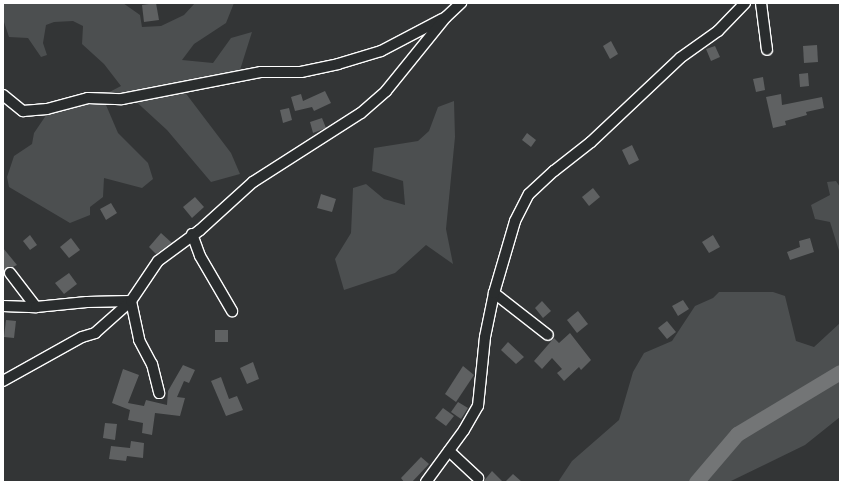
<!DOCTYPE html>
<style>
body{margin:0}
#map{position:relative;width:843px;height:485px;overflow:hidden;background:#333536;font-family:"Architects Daughter",sans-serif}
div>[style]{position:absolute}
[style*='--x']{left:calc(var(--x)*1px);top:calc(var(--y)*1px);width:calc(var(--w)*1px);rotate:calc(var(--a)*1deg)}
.green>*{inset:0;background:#4c4f50}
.river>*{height:15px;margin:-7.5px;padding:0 7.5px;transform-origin:7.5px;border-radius:7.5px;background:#737576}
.building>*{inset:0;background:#5f6162}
.roads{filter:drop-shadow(1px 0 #fff) drop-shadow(-1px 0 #fff) drop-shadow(0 1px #fff) drop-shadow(0 -1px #fff)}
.street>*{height:10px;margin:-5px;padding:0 5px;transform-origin:5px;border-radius:5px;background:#2a2d2e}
span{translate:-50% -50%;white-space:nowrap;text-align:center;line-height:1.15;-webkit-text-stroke:3.5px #2a2d2e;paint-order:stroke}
.frame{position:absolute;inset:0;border:4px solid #fff;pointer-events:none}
</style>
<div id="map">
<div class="green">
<i style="clip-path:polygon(3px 3px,123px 3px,140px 15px,142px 27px,161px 26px,184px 15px,195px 3px,234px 3px,226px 23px,194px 44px,182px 60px,213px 63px,231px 38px,252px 32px,240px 70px,194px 81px,184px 91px,231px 153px,240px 174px,211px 182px,167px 130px,131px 97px,103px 98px,118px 133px,148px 163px,153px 179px,142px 188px,104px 178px,103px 197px,90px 207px,90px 215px,70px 223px,9px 187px,7px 177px,14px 156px,32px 144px,34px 133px,51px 108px,98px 98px,121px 86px,104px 64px,82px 44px,83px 26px,73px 21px,54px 22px,46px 25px,43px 43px,47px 55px,41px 57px,28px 38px,9px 37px,3px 19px)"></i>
<i style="clip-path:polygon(454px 101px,455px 137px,446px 229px,453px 264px,426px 245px,395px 273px,344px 290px,335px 259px,351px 233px,353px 188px,366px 184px,384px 199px,405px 205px,403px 181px,372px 171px,374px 148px,418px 141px,429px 131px,438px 107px)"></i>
<i style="clip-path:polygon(836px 181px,840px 187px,840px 254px,830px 222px,815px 219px,811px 205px,830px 195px,827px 182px)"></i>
<i style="clip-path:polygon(719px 292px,773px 292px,785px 296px,796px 341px,814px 347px,840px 323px,840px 417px,805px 445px,729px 482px,558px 482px,572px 461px,619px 420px,633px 372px,644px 353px,672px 341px,695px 306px,713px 298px)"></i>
</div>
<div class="river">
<i style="--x:696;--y:482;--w:63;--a:-49.5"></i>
<i style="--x:737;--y:434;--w:120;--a:-31"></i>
</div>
<div class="building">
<i style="clip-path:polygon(156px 3px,159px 20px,144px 22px,142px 5px)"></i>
<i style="clip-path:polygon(611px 41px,618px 54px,610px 59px,603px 46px)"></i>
<i style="clip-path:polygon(817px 45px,818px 62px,804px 63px,803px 46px)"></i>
<i style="clip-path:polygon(715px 46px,720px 57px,711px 61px,706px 49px)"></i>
<i style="clip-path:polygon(808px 73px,809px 86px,800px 87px,799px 74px)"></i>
<i style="clip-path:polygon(763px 77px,765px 90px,756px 92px,753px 79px)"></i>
<i style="clip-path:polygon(325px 91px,331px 103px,314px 111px,312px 107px,295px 111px,291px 97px,301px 94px,303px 101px)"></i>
<i style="clip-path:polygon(781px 94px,782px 105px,822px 97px,824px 108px,806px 112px,807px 115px,785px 121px,786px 125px,773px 128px,766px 97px)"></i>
<i style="clip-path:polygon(289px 108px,292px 120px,283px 123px,280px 110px)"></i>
<i style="clip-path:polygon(322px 118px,326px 128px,313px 133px,310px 122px)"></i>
<i style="clip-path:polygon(527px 133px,536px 140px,531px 147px,522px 140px)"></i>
<i style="clip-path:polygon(632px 145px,639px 160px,629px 165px,622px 150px)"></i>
<i style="clip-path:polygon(593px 188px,600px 197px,589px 206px,582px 197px)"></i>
<i style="clip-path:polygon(321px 194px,336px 199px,332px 212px,317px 208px)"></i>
<i style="clip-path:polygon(195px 197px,204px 207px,192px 218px,183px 207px)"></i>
<i style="clip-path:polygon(111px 203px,117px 213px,106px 220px,100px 209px)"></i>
<i style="clip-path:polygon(161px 233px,172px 243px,156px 254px,149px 247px)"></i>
<i style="clip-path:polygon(30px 235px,37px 245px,30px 250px,23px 241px)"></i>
<i style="clip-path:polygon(713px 235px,720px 247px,709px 253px,702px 242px)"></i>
<i style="clip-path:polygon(71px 238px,80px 250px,69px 258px,60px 247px)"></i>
<i style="clip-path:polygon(810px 238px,814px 252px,790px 260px,787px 252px,800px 247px,799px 241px)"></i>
<i style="clip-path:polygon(3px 248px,17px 265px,4px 271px,3px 270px)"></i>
<i style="clip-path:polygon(69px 273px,77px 284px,64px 294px,55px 283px)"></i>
<i style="clip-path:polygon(683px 300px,689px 309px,678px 316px,672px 306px)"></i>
<i style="clip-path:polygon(542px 301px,551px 311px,543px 318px,535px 308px)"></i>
<i style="clip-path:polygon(578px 311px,588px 324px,577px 333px,567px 320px)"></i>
<i style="clip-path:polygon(6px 320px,16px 321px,14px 338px,4px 337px)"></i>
<i style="clip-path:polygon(667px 321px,676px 332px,667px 339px,658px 328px)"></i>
<i style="clip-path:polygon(215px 330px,228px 330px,228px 342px,215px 342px)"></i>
<i style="clip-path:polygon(570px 333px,591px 360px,581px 370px,579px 367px,564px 381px,557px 373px,562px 369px,552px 358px,542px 369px,534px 361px,554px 338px,559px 343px)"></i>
<i style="clip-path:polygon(508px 342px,524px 357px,516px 364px,501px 350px)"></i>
<i style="clip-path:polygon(253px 362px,259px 379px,247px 384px,240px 368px)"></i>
<i style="clip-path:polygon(183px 365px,195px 370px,189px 383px,184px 381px,177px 397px,185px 398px,180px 416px,155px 413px,152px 435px,142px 433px,143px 423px,128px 420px,130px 410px,112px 403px,123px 369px,139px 375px,128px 403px,144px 406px,146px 400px,167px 405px,168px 391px)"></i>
<i style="clip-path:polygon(463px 366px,474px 375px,456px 402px,445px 394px)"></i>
<i style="clip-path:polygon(221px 377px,229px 399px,237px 396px,243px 410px,226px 416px,211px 381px)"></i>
<i style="clip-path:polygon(458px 402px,468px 408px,461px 419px,451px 412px)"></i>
<i style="clip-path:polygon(443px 408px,454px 416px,446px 426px,435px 418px)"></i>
<i style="clip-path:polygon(105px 423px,117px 424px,115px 440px,103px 438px)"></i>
<i style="clip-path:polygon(131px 441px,144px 443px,143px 458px,127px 456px,126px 461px,109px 459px,111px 446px,130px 448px)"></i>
<i style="clip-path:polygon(421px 457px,429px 464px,412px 482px,404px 482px,401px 478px)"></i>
<i style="clip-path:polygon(492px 471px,503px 482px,483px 482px)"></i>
<i style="clip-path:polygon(513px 474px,522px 482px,505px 482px)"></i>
</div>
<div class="roads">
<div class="street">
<i style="--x:761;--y:3;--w:47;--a:82.7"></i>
<i style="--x:3;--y:95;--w:26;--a:39"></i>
<i style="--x:23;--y:111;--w:24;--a:-5"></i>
<i style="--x:47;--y:109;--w:42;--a:-15"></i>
<i style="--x:88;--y:98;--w:34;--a:2"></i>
<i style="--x:122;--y:99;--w:142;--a:-11"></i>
<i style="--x:261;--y:72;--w:40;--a:0"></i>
<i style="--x:301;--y:72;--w:38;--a:-12"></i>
<i style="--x:338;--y:64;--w:45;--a:-16.8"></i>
<i style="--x:381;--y:51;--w:69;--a:-27.7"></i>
<i style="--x:192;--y:234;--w:23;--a:70"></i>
<i style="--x:200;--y:256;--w:64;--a:59.8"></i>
<i style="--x:10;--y:273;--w:43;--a:52.6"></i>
<i style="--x:494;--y:293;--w:68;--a:37.9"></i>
<i style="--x:3;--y:306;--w:33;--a:2"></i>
<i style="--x:36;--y:307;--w:51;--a:-5.6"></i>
<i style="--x:87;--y:302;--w:44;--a:-1.3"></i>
<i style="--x:131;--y:301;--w:40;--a:78"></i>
<i style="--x:139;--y:340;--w:27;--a:62"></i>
<i style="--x:152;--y:364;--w:30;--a:76"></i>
<i style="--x:3;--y:381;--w:90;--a:-29.1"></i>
<i style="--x:82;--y:337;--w:14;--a:-17"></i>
<i style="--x:95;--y:333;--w:48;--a:-41.6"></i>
<i style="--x:131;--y:301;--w:48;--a:-56"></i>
<i style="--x:158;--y:261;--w:52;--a:-36.4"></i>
<i style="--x:200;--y:230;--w:72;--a:-42.2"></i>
<i style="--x:253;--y:182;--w:128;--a:-32.6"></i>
<i style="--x:361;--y:113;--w:33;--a:-41"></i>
<i style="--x:386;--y:91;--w:95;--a:-51"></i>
<i style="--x:446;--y:17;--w:21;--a:-43"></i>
<i style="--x:449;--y:451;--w:40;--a:43"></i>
<i style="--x:426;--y:482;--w:64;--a:-53.8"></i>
<i style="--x:464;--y:430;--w:28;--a:-60"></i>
<i style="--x:478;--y:406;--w:69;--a:-84.2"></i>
<i style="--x:485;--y:337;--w:45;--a:-78.4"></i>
<i style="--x:494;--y:293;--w:75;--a:-73.7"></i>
<i style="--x:515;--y:221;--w:30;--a:-63"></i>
<i style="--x:529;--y:194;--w:34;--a:-43"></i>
<i style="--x:554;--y:171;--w:47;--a:-38.1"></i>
<i style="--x:591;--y:142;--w:122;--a:-43.3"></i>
<i style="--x:680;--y:58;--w:47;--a:-35.4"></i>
<i style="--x:718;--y:31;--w:39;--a:-46"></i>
</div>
</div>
<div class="frame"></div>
</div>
